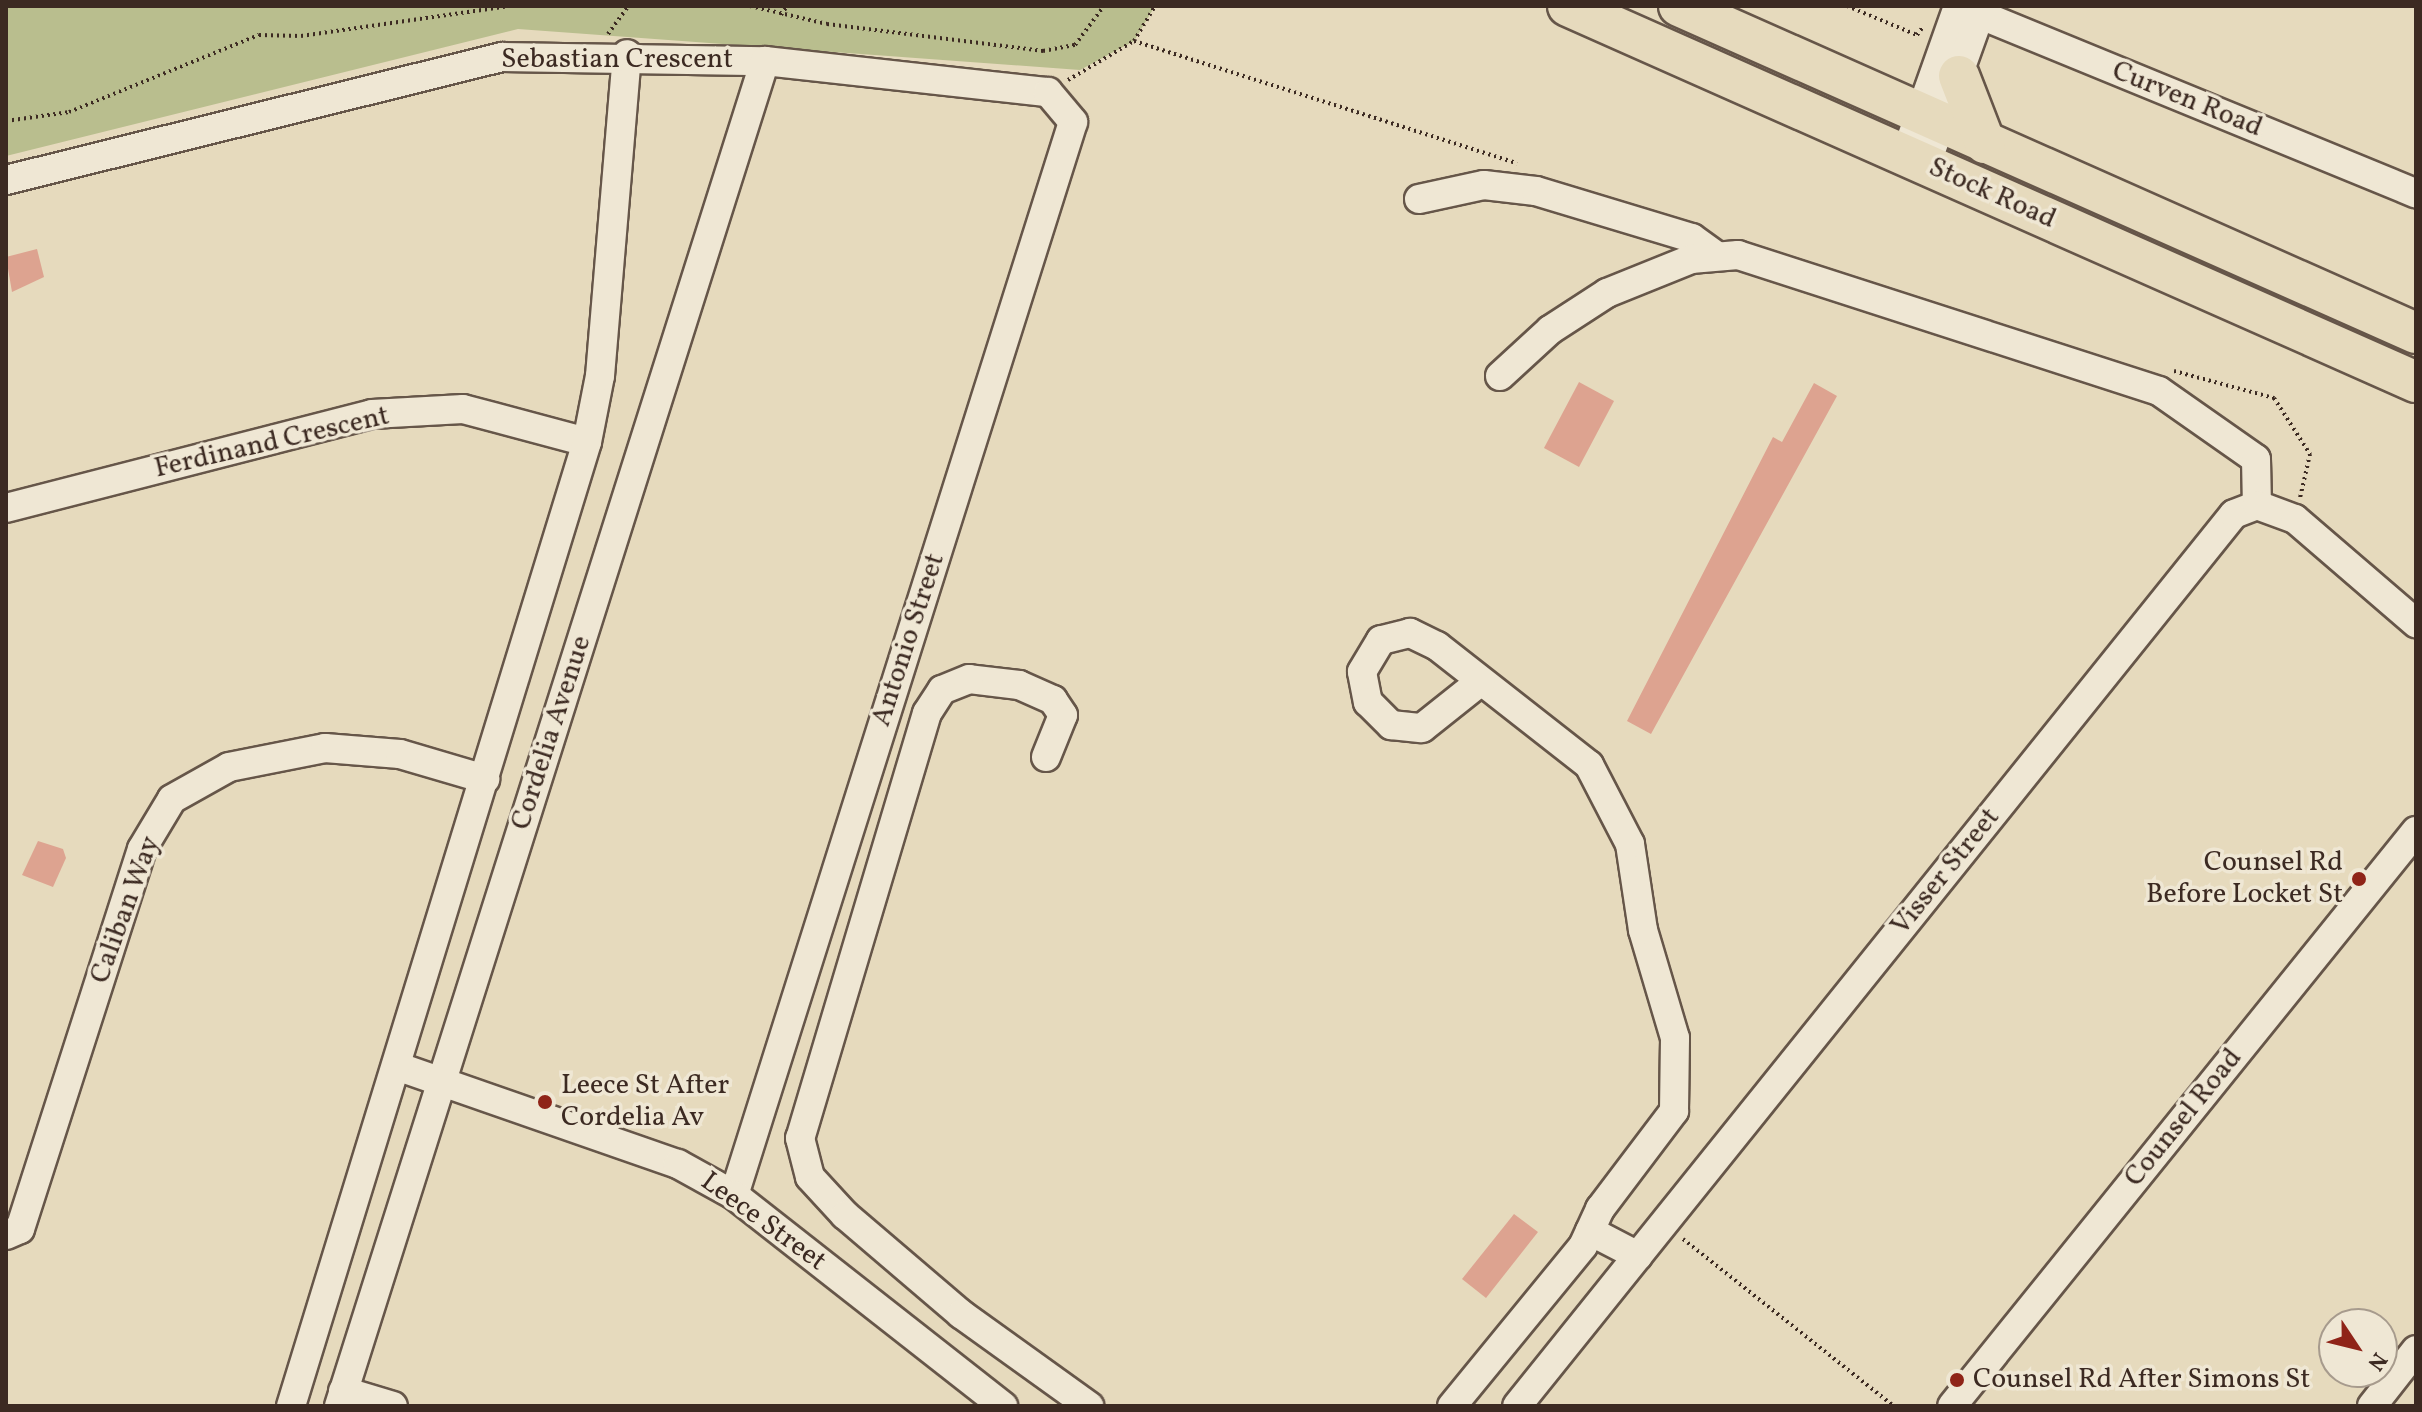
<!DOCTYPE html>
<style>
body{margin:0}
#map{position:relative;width:2422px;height:1412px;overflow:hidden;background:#e6dabd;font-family:Vollkorn,serif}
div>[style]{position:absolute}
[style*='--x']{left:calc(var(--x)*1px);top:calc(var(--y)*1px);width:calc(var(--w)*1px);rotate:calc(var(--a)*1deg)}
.green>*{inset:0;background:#b9be8e}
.building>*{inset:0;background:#dda390}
.path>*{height:4px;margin-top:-2px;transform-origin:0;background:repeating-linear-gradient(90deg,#3c2a22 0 2px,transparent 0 6px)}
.roads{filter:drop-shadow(2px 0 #665649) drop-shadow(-2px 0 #665649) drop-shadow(0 2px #665649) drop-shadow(0 -2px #665649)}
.minor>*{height:28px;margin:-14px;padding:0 14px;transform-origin:14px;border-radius:14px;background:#efe7d4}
.highway>*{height:40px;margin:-20px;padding:0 20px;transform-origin:20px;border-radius:20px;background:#e6dabd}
.dots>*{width:22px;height:22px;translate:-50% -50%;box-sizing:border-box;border:4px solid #efe7d4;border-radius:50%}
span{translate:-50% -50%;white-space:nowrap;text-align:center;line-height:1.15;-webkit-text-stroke:7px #efe7d4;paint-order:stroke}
.street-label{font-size:28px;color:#3c2a22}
.poi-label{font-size:28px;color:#3c2a22}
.right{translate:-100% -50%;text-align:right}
.left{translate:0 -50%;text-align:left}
.frame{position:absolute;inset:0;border:8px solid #3c2a22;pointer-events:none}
.north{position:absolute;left:2318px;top:1308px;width:80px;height:80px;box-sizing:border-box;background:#efe7d4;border:2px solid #a79b8d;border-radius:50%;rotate:125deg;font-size:22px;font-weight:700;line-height:32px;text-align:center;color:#3c2a22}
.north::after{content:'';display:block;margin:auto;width:28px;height:36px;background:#8f2418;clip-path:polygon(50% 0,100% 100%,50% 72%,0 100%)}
</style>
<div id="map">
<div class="green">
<i style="clip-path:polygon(6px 6px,1155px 6px,1134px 41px,1080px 70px,518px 29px,6px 156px)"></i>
</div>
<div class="building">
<i style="clip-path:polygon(37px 249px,44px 277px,12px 292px,6px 257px)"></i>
<i style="clip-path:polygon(1579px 382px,1614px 401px,1579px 467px,1544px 448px)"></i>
<i style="clip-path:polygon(1814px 383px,1837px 396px,1651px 734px,1627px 721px,1773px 437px,1782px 442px)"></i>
<i style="clip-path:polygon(38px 841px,63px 849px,66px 858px,53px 887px,22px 875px)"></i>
<i style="clip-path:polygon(1514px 1214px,1538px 1232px,1486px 1298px,1462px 1279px)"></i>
</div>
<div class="path">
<i style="--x:750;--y:6;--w:79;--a:13.2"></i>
<i style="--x:827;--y:24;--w:218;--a:7.1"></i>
<i style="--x:1043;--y:51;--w:33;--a:-11"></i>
<i style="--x:1075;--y:45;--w:49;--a:-53.4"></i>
<i style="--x:1847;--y:6;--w:76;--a:22.5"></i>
<i style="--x:1917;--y:35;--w:9;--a:-54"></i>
<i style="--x:781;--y:15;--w:11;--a:-56"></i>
<i style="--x:608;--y:34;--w:34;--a:-54"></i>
<i style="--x:1134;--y:41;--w:402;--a:17.7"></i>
<i style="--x:1068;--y:80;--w:77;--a:-30.6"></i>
<i style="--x:1134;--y:41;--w:41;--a:-59"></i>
<i style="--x:6;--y:121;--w:64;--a:-8.1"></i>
<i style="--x:69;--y:112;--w:205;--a:-22.1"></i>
<i style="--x:259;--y:35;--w:42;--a:1.4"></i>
<i style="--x:301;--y:36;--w:209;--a:-8.2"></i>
<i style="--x:2174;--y:371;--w:104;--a:15.1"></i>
<i style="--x:2274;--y:398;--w:67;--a:57.3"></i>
<i style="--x:2310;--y:454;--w:45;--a:102.8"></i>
<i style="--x:1683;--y:1239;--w:269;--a:38.4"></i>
</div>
<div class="roads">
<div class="minor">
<i style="--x:1959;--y:6;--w:494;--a:22.3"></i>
<i style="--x:1905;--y:156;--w:159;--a:-70.5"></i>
<i style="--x:1926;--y:165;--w:169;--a:-70.3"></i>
<i style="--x:6;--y:180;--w:511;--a:-13.93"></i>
<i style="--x:502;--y:57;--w:263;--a:0.9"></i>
<i style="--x:765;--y:61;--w:285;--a:6.3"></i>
<i style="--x:1048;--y:92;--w:39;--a:50"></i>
<i style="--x:1073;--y:122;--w:1125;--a:107.53"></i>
<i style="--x:1419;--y:199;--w:66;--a:-12.2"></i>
<i style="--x:1484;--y:185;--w:52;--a:6.6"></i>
<i style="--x:1536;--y:191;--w:163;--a:16.8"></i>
<i style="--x:1692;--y:238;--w:27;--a:36"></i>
<i style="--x:1500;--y:376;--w:68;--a:-42.6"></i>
<i style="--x:1550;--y:330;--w:68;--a:-33"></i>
<i style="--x:1607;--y:293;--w:91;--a:-22"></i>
<i style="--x:1691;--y:259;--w:47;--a:-4.9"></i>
<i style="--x:1738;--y:255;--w:442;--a:17.9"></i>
<i style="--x:2159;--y:391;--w:118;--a:35"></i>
<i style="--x:2256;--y:459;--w:46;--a:88.8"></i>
<i style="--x:6;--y:508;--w:378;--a:-14.4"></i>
<i style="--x:372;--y:414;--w:91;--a:-3.1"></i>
<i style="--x:463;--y:409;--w:128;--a:14.9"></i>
<i style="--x:1046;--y:757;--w:45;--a:-68"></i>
<i style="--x:1063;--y:715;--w:18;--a:-124"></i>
<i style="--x:1053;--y:700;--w:37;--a:-156"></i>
<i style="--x:1019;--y:685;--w:50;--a:-173.2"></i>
<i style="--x:969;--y:679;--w:29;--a:158"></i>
<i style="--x:942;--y:690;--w:27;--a:123"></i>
<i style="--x:927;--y:713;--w:444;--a:106.6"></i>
<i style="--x:800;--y:1138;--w:40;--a:75.6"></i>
<i style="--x:810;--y:1177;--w:52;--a:47.4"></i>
<i style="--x:845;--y:1215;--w:153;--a:40.5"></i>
<i style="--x:961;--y:1314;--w:158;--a:35.7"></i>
<i style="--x:399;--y:1067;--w:295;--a:19.2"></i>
<i style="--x:678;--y:1164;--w:64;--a:29"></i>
<i style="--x:734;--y:1195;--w:342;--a:38.1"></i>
<i style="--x:1590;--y:1231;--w:54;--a:27.5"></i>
<i style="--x:6;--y:1235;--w:15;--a:-23"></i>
<i style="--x:20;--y:1229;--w:399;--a:-72.2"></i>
<i style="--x:142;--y:849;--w:58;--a:-59"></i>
<i style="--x:172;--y:799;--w:65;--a:-29.3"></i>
<i style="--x:229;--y:767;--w:98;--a:-11.2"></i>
<i style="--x:325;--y:748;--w:75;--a:4.6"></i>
<i style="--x:400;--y:754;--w:89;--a:16.4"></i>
<i style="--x:343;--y:1391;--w:52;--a:16.7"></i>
<i style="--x:291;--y:1406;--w:1008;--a:-72.93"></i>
<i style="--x:587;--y:442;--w:67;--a:-78.9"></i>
<i style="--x:600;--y:376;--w:323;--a:-85.2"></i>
<i style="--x:339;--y:1406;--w:1411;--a:-72.43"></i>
<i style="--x:1452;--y:1406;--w:207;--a:-50.7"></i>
<i style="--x:1583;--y:1246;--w:41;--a:-65.3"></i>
<i style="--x:1600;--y:1209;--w:123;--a:-52.9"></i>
<i style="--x:1674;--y:1111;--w:73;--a:-89.2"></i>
<i style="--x:1675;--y:1038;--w:113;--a:-106.5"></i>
<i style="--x:1643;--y:930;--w:87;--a:-98.6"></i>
<i style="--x:1630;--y:844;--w:89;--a:-117.4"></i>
<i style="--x:1589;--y:765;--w:193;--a:-141.9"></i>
<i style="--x:1437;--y:646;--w:30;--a:-154"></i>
<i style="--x:1410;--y:633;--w:30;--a:166"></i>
<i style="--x:1381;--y:640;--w:37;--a:121"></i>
<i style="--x:1362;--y:672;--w:31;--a:79"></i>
<i style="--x:1368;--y:702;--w:33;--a:45"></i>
<i style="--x:1391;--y:725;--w:31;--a:6"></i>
<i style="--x:1422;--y:728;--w:75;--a:-38.5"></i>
<i style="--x:1517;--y:1406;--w:1144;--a:-51.21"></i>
<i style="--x:2234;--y:514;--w:25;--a:-21"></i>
<i style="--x:2257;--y:505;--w:40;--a:20.2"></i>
<i style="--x:2295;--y:519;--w:160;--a:40.7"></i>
<i style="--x:1952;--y:1406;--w:739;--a:-51.1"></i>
<i style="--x:2372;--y:1406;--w:71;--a:-51.8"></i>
</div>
<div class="highway">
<i style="--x:1568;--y:6;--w:928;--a:23.91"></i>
<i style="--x:1679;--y:6;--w:806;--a:23.93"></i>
<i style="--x:1959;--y:76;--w:72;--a:68.8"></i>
</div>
</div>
<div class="dots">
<i style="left:2359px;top:879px;background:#8f2418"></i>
<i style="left:545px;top:1102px;background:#8f2418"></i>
<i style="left:1957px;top:1380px;background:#8f2418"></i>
</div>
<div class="street-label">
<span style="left:617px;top:60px">Sebastian Crescent</span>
<span style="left:2187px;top:100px;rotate:22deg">Curven Road</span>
<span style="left:1992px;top:194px;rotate:24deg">Stock Road</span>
<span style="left:272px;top:443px;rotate:-13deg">Ferdinand Crescent</span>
<span style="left:909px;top:640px;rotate:-72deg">Antonio Street</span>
<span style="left:552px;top:733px;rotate:-72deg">Cordelia Avenue</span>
<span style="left:1946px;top:872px;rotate:-51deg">Visser Street</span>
<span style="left:126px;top:910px;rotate:-70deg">Caliban Way</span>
<span style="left:2184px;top:1118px;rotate:-51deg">Counsel Road</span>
<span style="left:763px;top:1222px;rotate:36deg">Leece Street</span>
</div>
<div class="poi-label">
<span class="right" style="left:2343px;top:879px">Counsel Rd<br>Before Locket St</span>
<span class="left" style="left:561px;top:1102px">Leece St After<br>Cordelia Av</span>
<span class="left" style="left:1973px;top:1380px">Counsel Rd After Simons St</span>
</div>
<div class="frame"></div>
<div class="north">N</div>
</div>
